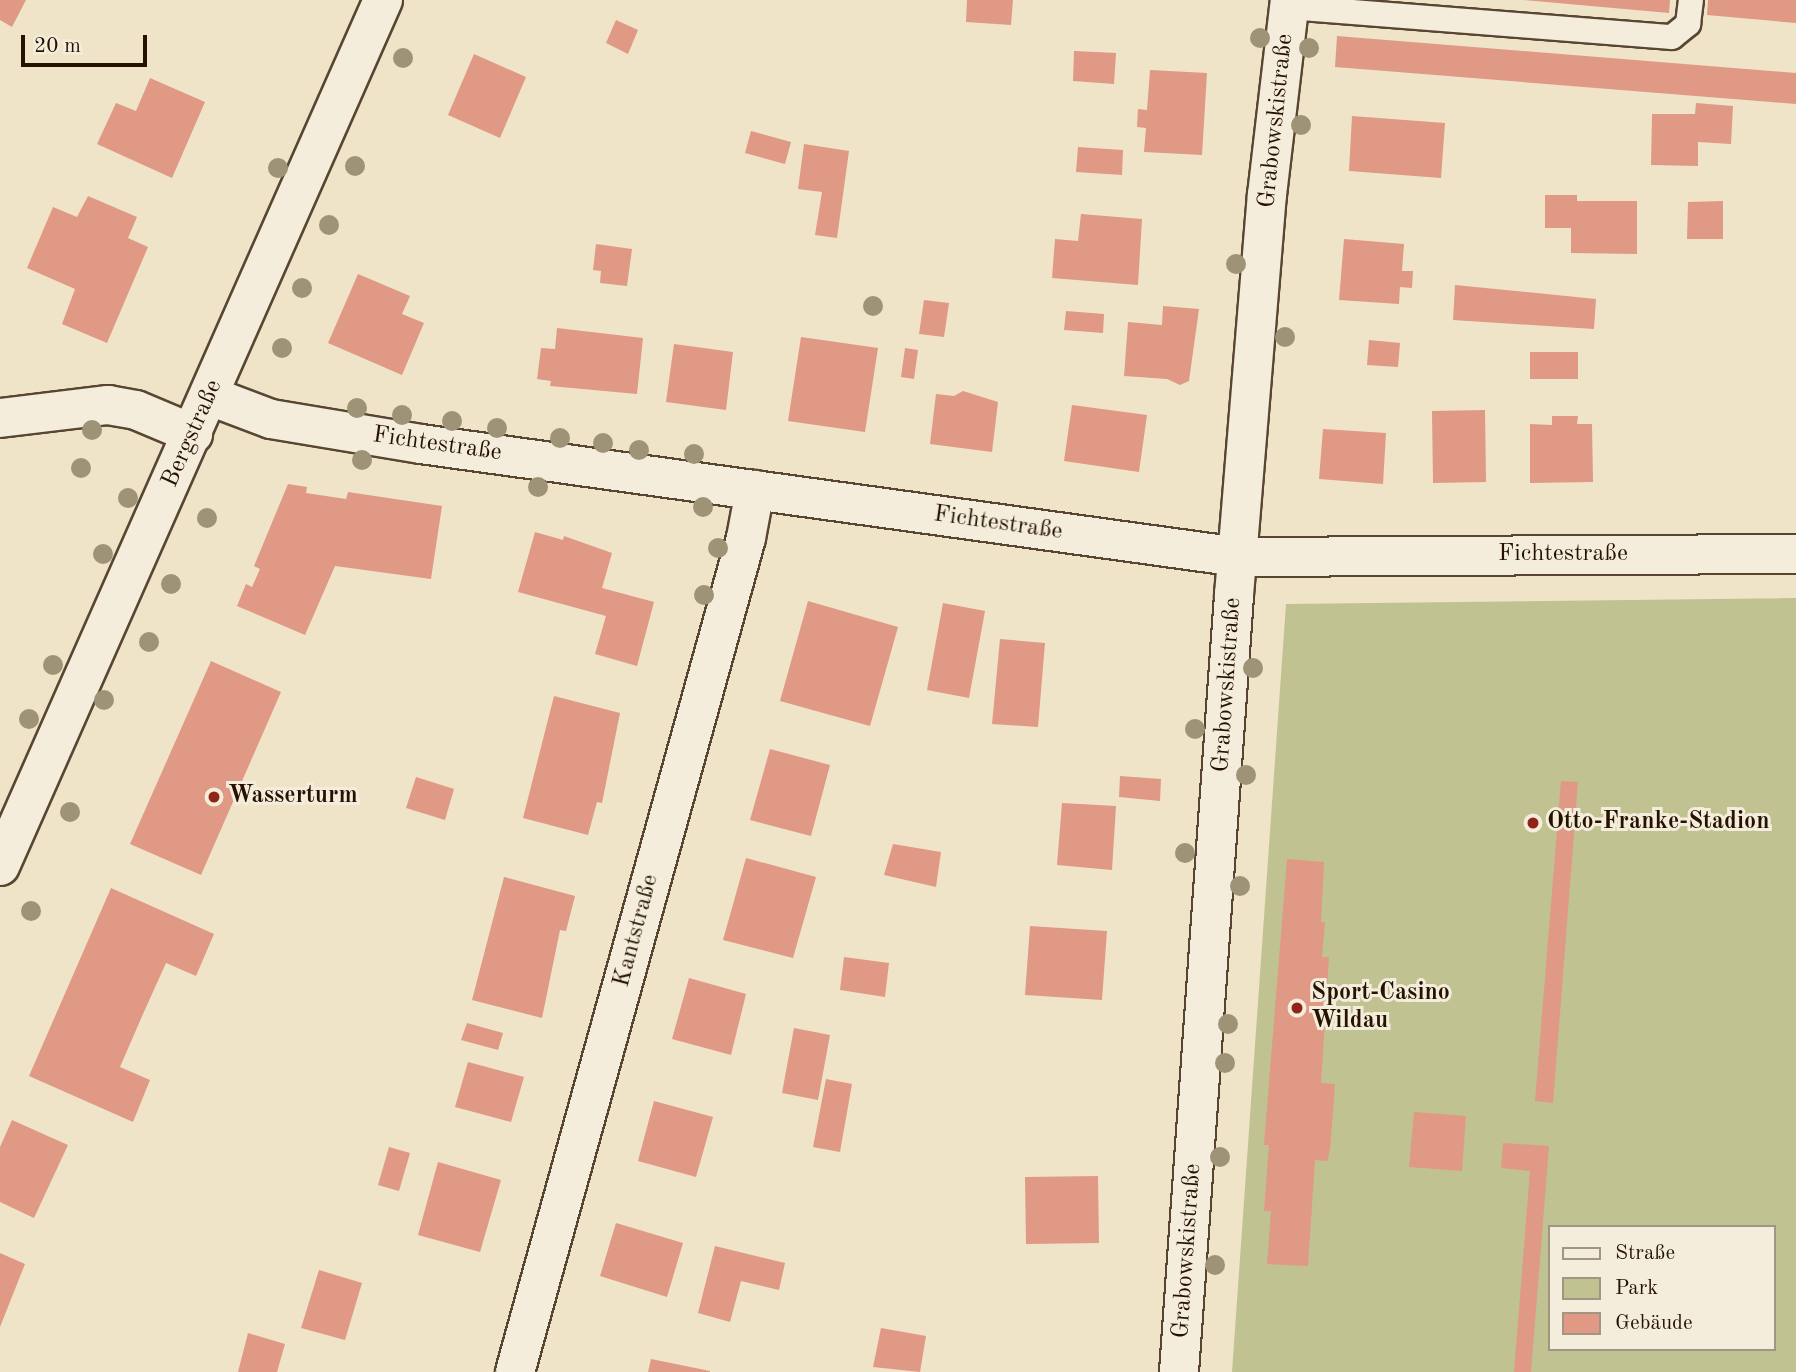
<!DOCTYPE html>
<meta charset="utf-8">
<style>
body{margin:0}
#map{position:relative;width:1796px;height:1372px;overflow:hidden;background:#efe4c8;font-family:"Old Standard TT",serif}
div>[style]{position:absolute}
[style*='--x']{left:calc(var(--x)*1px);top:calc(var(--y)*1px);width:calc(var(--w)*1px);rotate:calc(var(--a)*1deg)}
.green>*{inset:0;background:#c0c291}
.building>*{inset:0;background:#df9985}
.roads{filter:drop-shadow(2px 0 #584632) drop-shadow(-2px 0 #584632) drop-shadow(0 2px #584632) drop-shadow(0 -2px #584632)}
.service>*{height:24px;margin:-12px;padding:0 12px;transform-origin:12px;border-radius:12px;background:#f5eddb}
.minor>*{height:38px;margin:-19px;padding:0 19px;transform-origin:19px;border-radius:19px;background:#f5eddb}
.tertiary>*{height:38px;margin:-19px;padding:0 19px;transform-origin:19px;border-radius:19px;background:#f5eddb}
.trees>*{width:20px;height:20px;margin:-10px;border-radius:50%;background:#9e9376}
.dots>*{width:19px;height:19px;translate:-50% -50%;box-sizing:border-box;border:4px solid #f5eddb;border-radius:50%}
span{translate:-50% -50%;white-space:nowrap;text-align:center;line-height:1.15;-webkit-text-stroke:6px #f5eddb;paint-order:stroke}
.street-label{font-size:24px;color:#251200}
.poi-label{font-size:24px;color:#251200;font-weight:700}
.left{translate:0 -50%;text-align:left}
.legend{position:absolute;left:1548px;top:1225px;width:228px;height:126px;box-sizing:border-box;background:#f5eddb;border:2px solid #a29583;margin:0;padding:9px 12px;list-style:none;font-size:21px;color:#251200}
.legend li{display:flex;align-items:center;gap:14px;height:35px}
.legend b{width:35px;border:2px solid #a29583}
.scale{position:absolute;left:21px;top:35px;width:126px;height:32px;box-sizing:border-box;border:4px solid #251200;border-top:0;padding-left:9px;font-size:21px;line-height:24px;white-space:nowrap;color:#251200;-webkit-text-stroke:5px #f5eddb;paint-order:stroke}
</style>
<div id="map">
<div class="green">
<i style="clip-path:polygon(evenodd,1796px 598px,1796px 1372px,1232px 1372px,1286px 604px,1796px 598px,1549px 1227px,1773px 1227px,1773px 1349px,1549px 1349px,1549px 1227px)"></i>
</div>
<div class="building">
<i style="clip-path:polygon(0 0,26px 0,12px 27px,0 20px)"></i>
<i style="clip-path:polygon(967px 0,1013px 0,1011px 25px,966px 22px)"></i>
<i style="clip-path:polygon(1523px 0,1670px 0,1669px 13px)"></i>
<i style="clip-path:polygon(1708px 0,1796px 0,1796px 23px,1707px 15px)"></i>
<i style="clip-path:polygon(616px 20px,638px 30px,628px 54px,606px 43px)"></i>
<i style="clip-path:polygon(1337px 36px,1796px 73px,1796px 104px,1335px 67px)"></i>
<i style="clip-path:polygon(1074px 51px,1116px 53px,1114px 84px,1073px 81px)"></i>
<i style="clip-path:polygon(474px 54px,526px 77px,500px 138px,448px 115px)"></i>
<i style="clip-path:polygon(1150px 70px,1207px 73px,1202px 155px,1144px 152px,1146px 128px,1137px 127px,1138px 109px,1147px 110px)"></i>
<i style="clip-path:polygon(150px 78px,205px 102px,172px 178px,97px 144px,116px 103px,136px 111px)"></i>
<i style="clip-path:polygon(1696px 103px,1733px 106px,1731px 144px,1698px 142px,1698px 166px,1651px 165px,1652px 114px,1695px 114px)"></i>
<i style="clip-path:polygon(1352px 116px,1445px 123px,1441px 178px,1349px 171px)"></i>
<i style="clip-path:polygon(751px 131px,791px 142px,785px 164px,745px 153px)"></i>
<i style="clip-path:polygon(804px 144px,849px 151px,837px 238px,815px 235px,822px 192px,798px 189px)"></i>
<i style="clip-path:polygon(1078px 147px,1123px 150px,1122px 175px,1076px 172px)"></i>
<i style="clip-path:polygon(1545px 195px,1577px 195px,1577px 201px,1637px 201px,1637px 254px,1571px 253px,1571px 228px,1545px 228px)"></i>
<i style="clip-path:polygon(88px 196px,137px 217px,128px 238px,148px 247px,107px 343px,62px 324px,75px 289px,27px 268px,53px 207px,77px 217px)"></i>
<i style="clip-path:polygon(1723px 201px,1723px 239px,1687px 239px,1688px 202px)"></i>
<i style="clip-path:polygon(1081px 214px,1142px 219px,1138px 285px,1052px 278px,1055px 239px,1078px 241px)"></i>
<i style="clip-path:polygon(1344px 239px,1404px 244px,1402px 271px,1413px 271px,1412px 288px,1400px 287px,1399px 304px,1339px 300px)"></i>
<i style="clip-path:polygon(596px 244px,632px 249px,627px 286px,600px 283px,601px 271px,593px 270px)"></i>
<i style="clip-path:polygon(358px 274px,410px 296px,402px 314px,424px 323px,402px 375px,328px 343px)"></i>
<i style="clip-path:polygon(1455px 285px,1596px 299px,1594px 329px,1453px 320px)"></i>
<i style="clip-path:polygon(924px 300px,949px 303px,944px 337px,919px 334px)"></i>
<i style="clip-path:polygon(1163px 306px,1199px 309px,1189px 381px,1180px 385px,1167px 379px,1124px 376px,1128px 322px,1162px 325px)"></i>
<i style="clip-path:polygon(1066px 311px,1104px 314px,1103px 333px,1064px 330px)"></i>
<i style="clip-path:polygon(557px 328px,643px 338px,637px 394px,550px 386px,551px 381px,537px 379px,541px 348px,555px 349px)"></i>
<i style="clip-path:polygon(801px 337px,878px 348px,865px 432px,788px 421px)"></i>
<i style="clip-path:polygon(1369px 340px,1400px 343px,1398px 367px,1367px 365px)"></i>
<i style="clip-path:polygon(674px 344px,733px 352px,726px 410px,666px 402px)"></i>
<i style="clip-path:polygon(905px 348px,918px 350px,914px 379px,901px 377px)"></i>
<i style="clip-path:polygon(1530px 352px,1578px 352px,1578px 379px,1530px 379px)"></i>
<i style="clip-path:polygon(963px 391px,998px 402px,992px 452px,930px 444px,936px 394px,954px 396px)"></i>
<i style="clip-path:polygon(1072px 405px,1147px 415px,1139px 472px,1064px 461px)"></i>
<i style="clip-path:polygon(1485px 410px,1486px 482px,1433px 483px,1432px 411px)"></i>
<i style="clip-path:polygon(1552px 416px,1578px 416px,1577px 424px,1592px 424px,1593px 482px,1530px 483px,1530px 424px,1552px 425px)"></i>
<i style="clip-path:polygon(1323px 429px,1386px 433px,1383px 484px,1319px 479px)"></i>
<i style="clip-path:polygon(288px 484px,307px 487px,306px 493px,346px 499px,348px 492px,442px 506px,431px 579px,335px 566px,305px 635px,237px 606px,246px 584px,252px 587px,260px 569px,254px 566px)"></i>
<i style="clip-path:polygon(535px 532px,563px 540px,564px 536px,612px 553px,602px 588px,654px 602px,637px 666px,595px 654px,606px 616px,518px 592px)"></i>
<i style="clip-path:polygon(808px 601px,898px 627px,870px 726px,780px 701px)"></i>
<i style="clip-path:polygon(943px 603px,985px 611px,969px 698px,927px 690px)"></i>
<i style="clip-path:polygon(1000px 639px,1045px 643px,1038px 727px,992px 724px)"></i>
<i style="clip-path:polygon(211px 661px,281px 692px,201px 875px,130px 844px)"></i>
<i style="clip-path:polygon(554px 696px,620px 713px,602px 803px,597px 802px,588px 835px,523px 818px)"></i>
<i style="clip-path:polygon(770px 749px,830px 765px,811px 836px,750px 820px)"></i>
<i style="clip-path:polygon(1120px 776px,1161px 779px,1160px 801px,1119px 797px)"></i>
<i style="clip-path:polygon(416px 777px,454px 789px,445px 820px,406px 808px)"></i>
<i style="clip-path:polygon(1561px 781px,1578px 782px,1553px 1103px,1535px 1101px)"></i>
<i style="clip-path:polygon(1062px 803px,1116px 806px,1112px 870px,1057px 865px)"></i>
<i style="clip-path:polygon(893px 844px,941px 852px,936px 887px,884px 875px)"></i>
<i style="clip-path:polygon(746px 858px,816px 877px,793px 958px,723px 940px)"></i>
<i style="clip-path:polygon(1287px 859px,1324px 862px,1321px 922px,1325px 922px,1322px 957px,1329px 957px,1321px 1083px,1335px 1084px,1330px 1150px,1327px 1161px,1315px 1160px,1308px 1266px,1267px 1264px,1271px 1211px,1264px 1211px,1269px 1145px,1264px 1145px)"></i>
<i style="clip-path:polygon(504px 877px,575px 896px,566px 931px,560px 930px,542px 1018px,472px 1000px)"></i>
<i style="clip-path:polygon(111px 888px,214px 934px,196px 976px,166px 963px,143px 1014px,120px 1067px,150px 1080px,133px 1122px,29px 1076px)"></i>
<i style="clip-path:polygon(1030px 926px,1107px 931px,1102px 1000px,1025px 995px)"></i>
<i style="clip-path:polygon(844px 957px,889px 963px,885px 997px,840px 990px)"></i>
<i style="clip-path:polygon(689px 978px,746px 994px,731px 1055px,672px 1039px)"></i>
<i style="clip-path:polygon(467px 1023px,503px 1033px,498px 1050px,461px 1040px)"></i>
<i style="clip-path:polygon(794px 1028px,830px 1035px,818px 1100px,782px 1093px)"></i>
<i style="clip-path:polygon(468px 1062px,524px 1077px,511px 1122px,455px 1107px)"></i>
<i style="clip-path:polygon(826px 1079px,852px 1084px,840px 1152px,813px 1147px)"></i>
<i style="clip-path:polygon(654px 1101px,713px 1117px,696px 1177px,638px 1161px)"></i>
<i style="clip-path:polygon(1414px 1112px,1466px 1116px,1462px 1171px,1409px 1167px)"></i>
<i style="clip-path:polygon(12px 1120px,68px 1145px,34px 1218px,0 1202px,0 1147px)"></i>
<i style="clip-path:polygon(1503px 1143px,1549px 1146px,1531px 1372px,1514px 1372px,1530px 1171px,1501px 1168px)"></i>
<i style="clip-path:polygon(389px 1147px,410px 1153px,399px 1191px,378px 1185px)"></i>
<i style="clip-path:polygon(438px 1162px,501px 1180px,480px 1252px,418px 1235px)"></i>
<i style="clip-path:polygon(1098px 1176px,1099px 1243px,1026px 1244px,1025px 1177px)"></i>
<i style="clip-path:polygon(616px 1223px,683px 1243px,667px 1297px,600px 1276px)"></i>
<i style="clip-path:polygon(715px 1246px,785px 1263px,779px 1290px,741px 1281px,730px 1322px,698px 1313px)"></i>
<i style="clip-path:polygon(0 1253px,25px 1264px,0 1327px)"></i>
<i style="clip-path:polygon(319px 1270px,362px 1283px,345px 1340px,301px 1328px)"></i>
<i style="clip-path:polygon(881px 1328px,926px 1336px,920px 1372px,873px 1367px)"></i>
<i style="clip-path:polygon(248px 1333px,285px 1344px,277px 1372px,238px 1372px)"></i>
<i style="clip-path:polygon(651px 1359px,710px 1371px,710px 1372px,648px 1372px)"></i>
</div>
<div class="roads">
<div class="service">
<i style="--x:1289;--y:7;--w:384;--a:4.5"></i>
<i style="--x:1672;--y:37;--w:21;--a:-39"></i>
<i style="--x:1688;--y:24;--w:24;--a:-83"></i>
</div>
<div class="minor">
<i style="--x:210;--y:396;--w:65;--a:20.7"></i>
<i style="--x:271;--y:419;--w:152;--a:9.5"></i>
<i style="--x:421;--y:444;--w:825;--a:7.87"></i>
<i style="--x:1238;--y:557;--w:558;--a:-0.31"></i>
<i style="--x:0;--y:418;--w:109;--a:-6.9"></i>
<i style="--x:108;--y:405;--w:28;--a:10"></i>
<i style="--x:136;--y:410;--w:62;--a:22.8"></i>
<i style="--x:515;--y:1372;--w:865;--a:-74.52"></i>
<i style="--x:746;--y:538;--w:49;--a:-79.4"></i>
<i style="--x:1179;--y:1372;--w:779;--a:-85.95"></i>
<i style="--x:1234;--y:595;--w:401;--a:-85.3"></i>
<i style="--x:1267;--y:195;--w:196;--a:-83.3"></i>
</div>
<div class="tertiary">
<i style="--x:0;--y:866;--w:947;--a:-66.14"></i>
</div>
</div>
<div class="trees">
<i style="left:1260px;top:38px"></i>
<i style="left:1309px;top:48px"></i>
<i style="left:403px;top:58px"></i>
<i style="left:1301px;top:125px"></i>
<i style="left:355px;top:166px"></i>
<i style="left:278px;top:168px"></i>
<i style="left:329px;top:225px"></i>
<i style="left:1236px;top:264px"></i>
<i style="left:302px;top:288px"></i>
<i style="left:873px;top:306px"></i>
<i style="left:1285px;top:337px"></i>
<i style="left:282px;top:348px"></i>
<i style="left:357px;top:408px"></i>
<i style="left:402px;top:415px"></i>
<i style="left:452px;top:421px"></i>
<i style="left:497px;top:428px"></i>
<i style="left:92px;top:430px"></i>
<i style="left:560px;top:438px"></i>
<i style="left:603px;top:443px"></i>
<i style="left:639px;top:450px"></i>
<i style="left:694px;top:454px"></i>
<i style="left:362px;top:460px"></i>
<i style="left:81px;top:468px"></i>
<i style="left:538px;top:487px"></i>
<i style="left:128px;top:498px"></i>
<i style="left:703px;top:507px"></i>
<i style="left:207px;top:518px"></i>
<i style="left:718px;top:548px"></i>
<i style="left:103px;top:554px"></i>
<i style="left:171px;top:584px"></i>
<i style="left:704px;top:595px"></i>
<i style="left:149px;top:642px"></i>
<i style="left:53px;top:665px"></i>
<i style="left:1253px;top:668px"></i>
<i style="left:104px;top:700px"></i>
<i style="left:29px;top:719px"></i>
<i style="left:1195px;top:729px"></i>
<i style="left:1246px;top:775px"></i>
<i style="left:70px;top:812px"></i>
<i style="left:1185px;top:853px"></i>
<i style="left:1240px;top:886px"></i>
<i style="left:31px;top:911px"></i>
<i style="left:1228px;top:1024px"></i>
<i style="left:1225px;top:1063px"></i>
<i style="left:1220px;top:1157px"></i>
<i style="left:1215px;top:1265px"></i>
</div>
<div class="dots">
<i style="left:214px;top:797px;background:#8f2418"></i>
<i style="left:1533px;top:823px;background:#8f2418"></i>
<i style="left:1297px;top:1008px;background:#8f2418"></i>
</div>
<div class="street-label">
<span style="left:1277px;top:121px;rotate:-84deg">Grabowskistraße</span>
<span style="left:193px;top:434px;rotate:-66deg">Bergstraße</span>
<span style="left:437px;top:445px;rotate:8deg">Fichtestraße</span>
<span style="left:998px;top:524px;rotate:8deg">Fichtestraße</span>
<span style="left:1563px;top:555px">Fichtestraße</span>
<span style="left:1228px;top:685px;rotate:-86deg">Grabowskistraße</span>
<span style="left:637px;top:931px;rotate:-75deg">Kantstraße</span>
<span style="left:1188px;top:1251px;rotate:-86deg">Grabowskistraße</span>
</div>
<div class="poi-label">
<span class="left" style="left:228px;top:797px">Wasserturm</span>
<span class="left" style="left:1547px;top:823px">Otto-Franke-Stadion</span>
<span class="left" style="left:1311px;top:1008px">Sport-Casino<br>Wildau</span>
</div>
<ul class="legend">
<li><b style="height:9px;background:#f5eddb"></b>Straße</li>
<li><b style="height:19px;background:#c0c291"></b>Park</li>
<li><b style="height:19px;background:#df9985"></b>Gebäude</li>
</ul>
<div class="scale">20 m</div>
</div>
